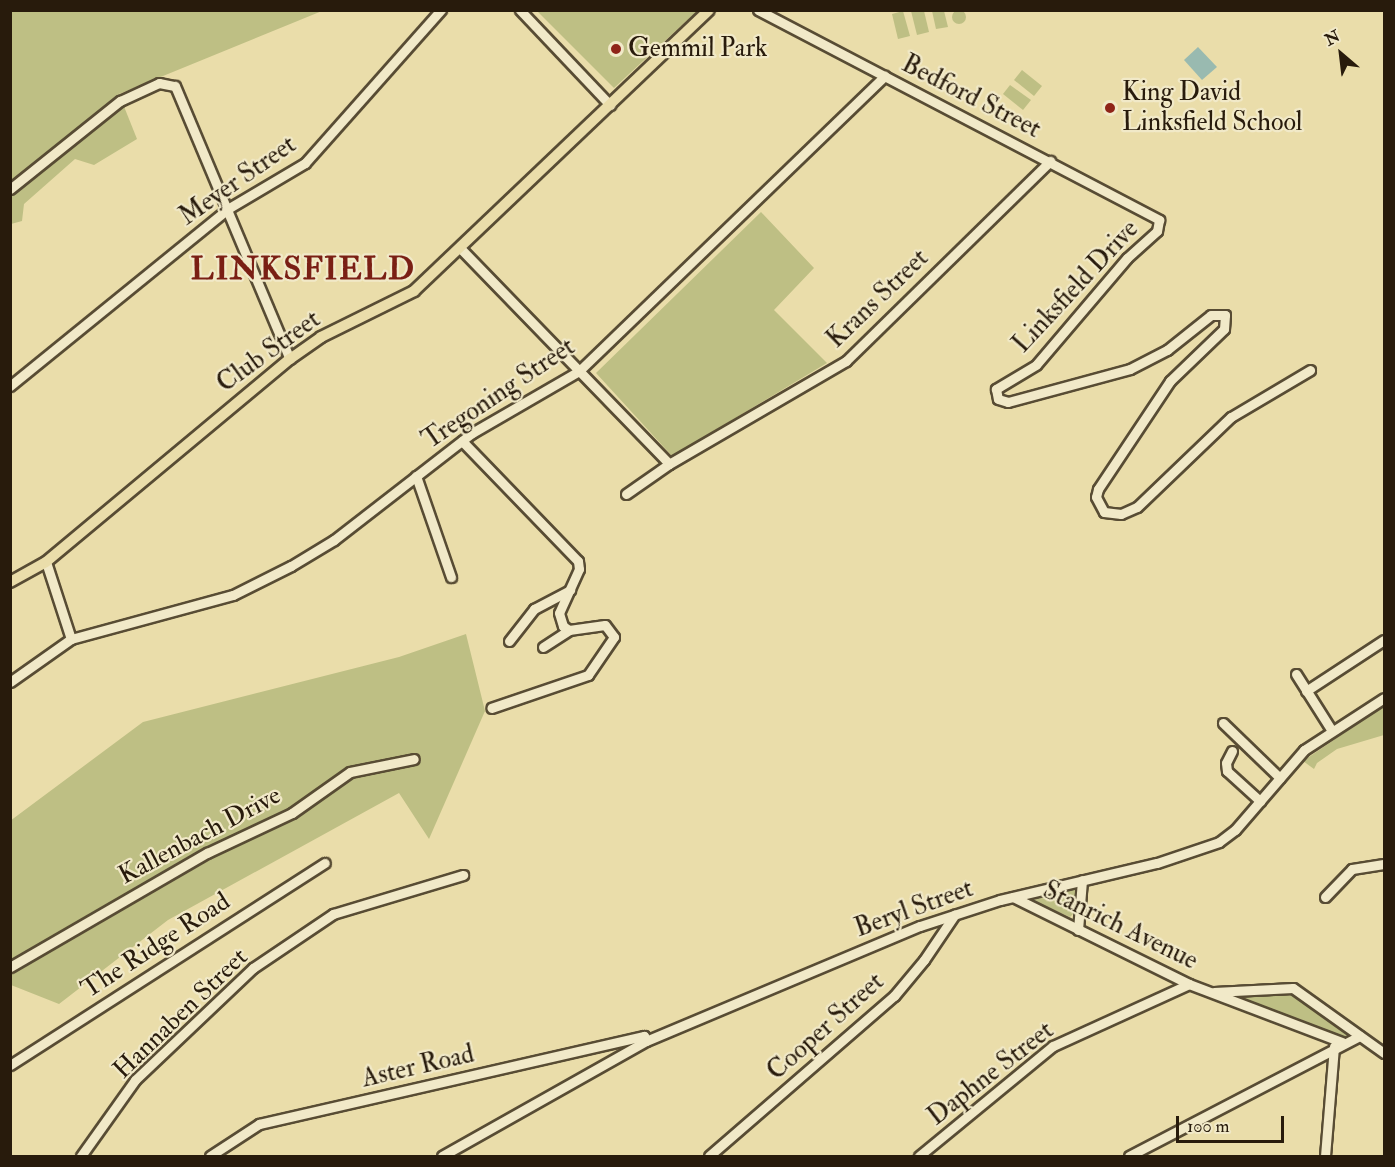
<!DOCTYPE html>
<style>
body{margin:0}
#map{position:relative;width:1395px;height:1167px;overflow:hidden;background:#eaddaa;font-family:"IM FELL Double Pica",serif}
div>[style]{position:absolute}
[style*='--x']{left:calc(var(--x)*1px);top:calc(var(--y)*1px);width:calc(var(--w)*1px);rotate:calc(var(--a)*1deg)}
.green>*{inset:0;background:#bebf84}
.round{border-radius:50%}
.water>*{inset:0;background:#99bab0}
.roads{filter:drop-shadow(2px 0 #584c34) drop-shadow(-2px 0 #584c34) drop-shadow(0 2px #584c34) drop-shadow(0 -2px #584c34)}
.minor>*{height:9px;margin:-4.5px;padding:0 4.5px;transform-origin:4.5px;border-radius:4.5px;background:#f1e9c8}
.major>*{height:10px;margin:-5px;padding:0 5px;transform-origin:5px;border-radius:5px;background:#eaddaa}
.dots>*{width:16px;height:16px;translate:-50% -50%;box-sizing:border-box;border:3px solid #f1e9c8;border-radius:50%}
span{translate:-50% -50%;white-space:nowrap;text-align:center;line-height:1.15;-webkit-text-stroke:4.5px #f1e9c8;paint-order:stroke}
.poi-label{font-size:26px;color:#281b0c}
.left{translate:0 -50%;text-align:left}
.street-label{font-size:26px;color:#281b0c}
.district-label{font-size:32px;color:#7a1f14;font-weight:700;letter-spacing:1.5px}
.frame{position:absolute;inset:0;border:12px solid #281b0c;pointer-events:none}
.north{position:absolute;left:1311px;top:24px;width:60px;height:60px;-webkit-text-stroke:4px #f1e9c8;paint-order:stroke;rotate:332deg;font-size:16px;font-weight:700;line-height:24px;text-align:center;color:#281b0c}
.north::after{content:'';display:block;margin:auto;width:21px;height:27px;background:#281b0c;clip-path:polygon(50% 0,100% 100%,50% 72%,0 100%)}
.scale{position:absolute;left:1176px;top:1116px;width:108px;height:27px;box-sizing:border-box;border:3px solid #281b0c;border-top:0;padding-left:8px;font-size:18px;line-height:21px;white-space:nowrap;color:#281b0c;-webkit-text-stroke:4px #f1e9c8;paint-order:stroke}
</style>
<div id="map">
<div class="green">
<i class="round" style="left:952px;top:10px;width:14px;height:14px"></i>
<i style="clip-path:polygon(11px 11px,322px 11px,119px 94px,137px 139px,94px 165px,75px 159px,24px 204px,22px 221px,11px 224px)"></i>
<i style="clip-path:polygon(537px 11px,697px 11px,614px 88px)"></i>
<i style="clip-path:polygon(903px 11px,910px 36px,898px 39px,892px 14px)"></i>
<i style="clip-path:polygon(911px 11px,924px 11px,929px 32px,917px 35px)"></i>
<i style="clip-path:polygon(932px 11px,944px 11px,948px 27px,936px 29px)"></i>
<i style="clip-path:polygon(1022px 70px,1042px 86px,1034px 96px,1014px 80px)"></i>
<i style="clip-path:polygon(1010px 85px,1031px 100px,1023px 110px,1003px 94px)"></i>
<i style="clip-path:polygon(761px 212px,814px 268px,774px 310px,827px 363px,672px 456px,596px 373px)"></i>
<i style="clip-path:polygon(466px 634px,485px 711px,429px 839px,399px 793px,168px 920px,59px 1004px,11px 985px,10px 821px,143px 722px,399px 657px)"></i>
<i style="clip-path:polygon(1384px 706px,1384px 735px,1337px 749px,1317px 763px,1314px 769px,1303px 761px)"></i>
<i style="clip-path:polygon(1067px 888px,1074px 888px,1077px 896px,1076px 911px,1070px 917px,1034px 901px,1038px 895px)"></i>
<i style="clip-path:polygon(1293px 994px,1348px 1032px,1346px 1036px,1342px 1038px,1235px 998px,1238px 995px)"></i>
</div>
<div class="water">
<i style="clip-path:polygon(1198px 47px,1217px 67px,1202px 80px,1184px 60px)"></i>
</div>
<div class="roads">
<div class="minor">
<i style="--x:520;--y:10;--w:131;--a:46.5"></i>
<i style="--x:758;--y:10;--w:453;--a:27.6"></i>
<i style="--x:1159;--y:220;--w:11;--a:100"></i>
<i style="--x:1157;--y:231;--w:40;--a:138"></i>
<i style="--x:1127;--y:258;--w:140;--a:130.4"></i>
<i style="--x:1036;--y:365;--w:47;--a:149"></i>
<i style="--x:996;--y:389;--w:10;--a:79"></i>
<i style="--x:998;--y:399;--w:10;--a:17"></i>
<i style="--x:1008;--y:402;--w:126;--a:-15.1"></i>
<i style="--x:1130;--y:369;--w:42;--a:-27.2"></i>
<i style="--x:1167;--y:350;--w:56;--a:-38.5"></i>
<i style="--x:1211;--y:315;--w:14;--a:0"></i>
<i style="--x:1225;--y:315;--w:14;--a:94"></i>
<i style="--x:1224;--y:329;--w:75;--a:136.1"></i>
<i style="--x:1170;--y:381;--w:130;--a:123.7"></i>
<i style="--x:1098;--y:489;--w:8;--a:104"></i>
<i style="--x:1096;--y:497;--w:17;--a:62"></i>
<i style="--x:1104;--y:512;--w:17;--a:7"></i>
<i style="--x:1121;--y:514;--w:17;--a:-24"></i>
<i style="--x:1137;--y:507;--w:130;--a:-43.8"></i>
<i style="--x:1231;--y:417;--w:92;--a:-30.7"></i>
<i style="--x:10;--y:189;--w:141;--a:-38.7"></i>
<i style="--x:120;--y:101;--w:43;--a:-24.8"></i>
<i style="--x:159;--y:83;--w:16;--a:11"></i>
<i style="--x:175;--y:86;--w:296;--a:67.2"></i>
<i style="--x:461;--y:249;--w:299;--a:45.9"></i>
<i style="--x:669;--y:464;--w:205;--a:-30.2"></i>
<i style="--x:846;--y:361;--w:286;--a:-44.4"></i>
<i style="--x:10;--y:386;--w:282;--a:-39.1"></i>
<i style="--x:229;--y:208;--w:88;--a:-30.6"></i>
<i style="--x:305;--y:163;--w:205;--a:-48.4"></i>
<i style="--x:462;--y:441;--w:167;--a:46"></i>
<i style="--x:578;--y:561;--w:8;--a:83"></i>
<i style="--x:579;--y:569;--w:48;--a:114.4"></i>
<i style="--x:559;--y:613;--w:14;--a:73"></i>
<i style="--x:563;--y:626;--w:7;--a:34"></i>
<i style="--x:569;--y:630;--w:36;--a:-8"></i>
<i style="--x:605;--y:625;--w:15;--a:53"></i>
<i style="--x:614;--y:637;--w:46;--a:124.4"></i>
<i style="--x:588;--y:675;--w:102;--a:161.2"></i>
<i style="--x:416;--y:476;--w:107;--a:70.9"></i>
<i style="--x:626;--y:494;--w:52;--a:-34.9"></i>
<i style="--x:46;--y:562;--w:81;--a:72"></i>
<i style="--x:509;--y:641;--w:41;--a:-52"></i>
<i style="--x:534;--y:609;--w:41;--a:-27.8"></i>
<i style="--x:543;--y:647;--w:31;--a:-33"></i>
<i style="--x:1296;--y:674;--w:67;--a:57.7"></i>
<i style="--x:10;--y:682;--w:75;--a:-35.2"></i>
<i style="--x:71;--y:639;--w:168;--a:-15.2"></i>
<i style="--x:233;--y:595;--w:65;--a:-26.6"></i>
<i style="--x:291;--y:566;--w:50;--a:-31.2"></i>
<i style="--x:334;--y:540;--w:175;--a:-37.8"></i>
<i style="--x:472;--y:433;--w:124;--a:-30.1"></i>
<i style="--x:579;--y:371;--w:425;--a:-44"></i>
<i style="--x:1306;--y:691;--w:93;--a:-33.2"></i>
<i style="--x:1223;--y:723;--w:79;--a:44"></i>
<i style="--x:1232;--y:751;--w:13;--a:117"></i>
<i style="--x:1226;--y:763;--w:8;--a:83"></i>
<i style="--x:1227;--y:771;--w:45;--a:42.3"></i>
<i style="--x:1013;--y:897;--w:196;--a:26.3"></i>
<i style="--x:1189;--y:984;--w:164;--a:20.8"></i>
<i style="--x:1325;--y:897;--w:39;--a:-46"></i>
<i style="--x:1352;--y:869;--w:32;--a:-9"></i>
<i style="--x:1078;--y:930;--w:50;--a:-85.4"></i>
<i style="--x:10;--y:967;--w:228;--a:-30.1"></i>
<i style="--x:207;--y:853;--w:94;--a:-25.2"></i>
<i style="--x:292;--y:813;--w:71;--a:-35.3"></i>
<i style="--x:350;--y:772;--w:65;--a:-11.5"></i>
<i style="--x:1214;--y:992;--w:79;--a:-2.9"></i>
<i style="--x:1293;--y:988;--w:112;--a:35.5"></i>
<i style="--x:10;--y:1065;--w:374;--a:-32.7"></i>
<i style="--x:81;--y:1156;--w:93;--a:-54.6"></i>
<i style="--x:135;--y:1080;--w:163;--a:-43.5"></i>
<i style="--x:253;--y:968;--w:97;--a:-34"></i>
<i style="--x:333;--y:914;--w:136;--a:-16.7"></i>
<i style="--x:210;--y:1156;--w:59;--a:-33.1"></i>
<i style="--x:259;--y:1124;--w:395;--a:-12.9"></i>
<i style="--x:644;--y:1036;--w:5;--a:68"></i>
<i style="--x:442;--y:1156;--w:234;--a:-29.4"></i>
<i style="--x:646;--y:1041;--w:297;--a:-22.8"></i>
<i style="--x:920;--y:926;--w:84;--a:-18"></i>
<i style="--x:1000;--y:900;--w:161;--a:-13.3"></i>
<i style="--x:1157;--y:863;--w:65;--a:-18.7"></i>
<i style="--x:1219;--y:842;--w:20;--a:-37"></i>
<i style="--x:1235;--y:830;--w:106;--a:-49.2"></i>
<i style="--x:1304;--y:750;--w:95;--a:-33"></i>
<i style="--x:709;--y:1156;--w:245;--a:-40.9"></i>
<i style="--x:894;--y:996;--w:47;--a:-50.2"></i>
<i style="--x:924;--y:960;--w:55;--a:-56"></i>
<i style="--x:919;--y:1156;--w:173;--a:-39.4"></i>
<i style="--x:1053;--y:1046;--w:149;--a:-24.5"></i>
<i style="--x:1129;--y:1156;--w:260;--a:-27.5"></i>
<i style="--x:1325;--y:1156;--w:110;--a:-85.3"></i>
</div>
<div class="major">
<i style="--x:10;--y:582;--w:41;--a:-29.1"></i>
<i style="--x:46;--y:562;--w:317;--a:-39.8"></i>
<i style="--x:290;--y:359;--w:38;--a:-35"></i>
<i style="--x:321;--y:337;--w:104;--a:-26.3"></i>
<i style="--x:414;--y:291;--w:407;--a:-43.6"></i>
</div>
</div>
<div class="dots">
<i style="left:616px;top:49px;background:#8f2418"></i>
<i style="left:1110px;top:108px;background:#8f2418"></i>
</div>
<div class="poi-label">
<span class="left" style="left:628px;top:49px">Gemmil Park</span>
<span class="left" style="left:1122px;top:108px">King David<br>Linksfield School</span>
</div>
<div class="street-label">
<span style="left:971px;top:97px;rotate:27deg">Bedford Street</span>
<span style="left:238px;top:181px;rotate:-35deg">Meyer Street</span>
<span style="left:1076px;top:287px;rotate:-47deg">Linksfield Drive</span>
<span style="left:878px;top:299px;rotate:-44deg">Krans Street</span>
<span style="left:269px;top:352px;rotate:-36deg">Club Street</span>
<span style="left:499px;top:394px;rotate:-34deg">Tregoning Street</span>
<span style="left:200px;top:836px;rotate:-28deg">Kallenbach Drive</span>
<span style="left:914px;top:909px;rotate:-20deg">Beryl Street</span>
<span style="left:1120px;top:926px;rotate:26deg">Stanrich Avenue</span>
<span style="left:156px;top:946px;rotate:-33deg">The Ridge Road</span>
<span style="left:181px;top:1014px;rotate:-44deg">Hannaben Street</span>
<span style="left:826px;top:1027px;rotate:-42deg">Cooper Street</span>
<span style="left:418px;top:1067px;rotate:-13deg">Aster Road</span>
<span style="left:991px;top:1074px;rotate:-38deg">Daphne Street</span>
</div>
<div class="district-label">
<span style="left:303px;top:269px">LINKSFIELD</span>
</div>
<div class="frame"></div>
<div class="north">N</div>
<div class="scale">100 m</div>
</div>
